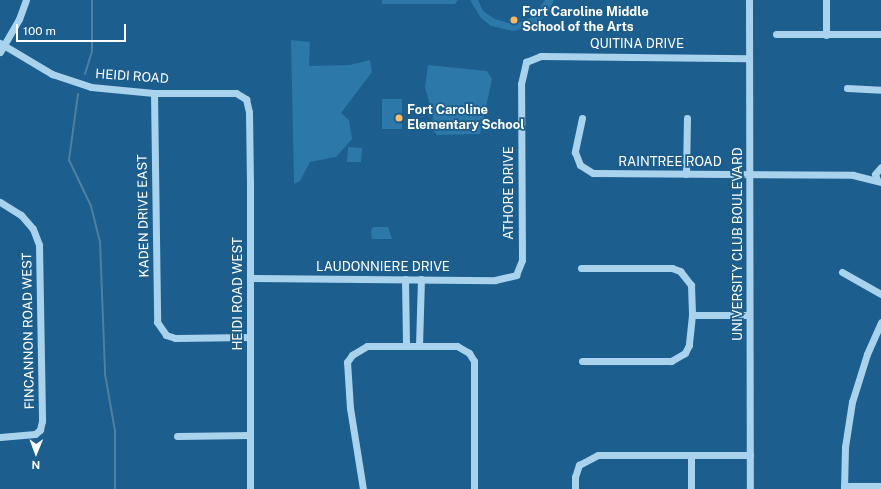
<!DOCTYPE html>
<style>
body{margin:0}
#map{position:relative;width:881px;height:489px;overflow:hidden;background:#1c5e8d;font-family:"Public Sans",sans-serif}
div>[style]{position:absolute}
[style*='--x']{left:calc(var(--x)*1px);top:calc(var(--y)*1px);width:calc(var(--w)*1px);rotate:calc(var(--a)*1deg)}
.green>*{inset:0;background:#2c78a9}
.stream>*{height:2px;margin:-1px;padding:0 1px;transform-origin:1px;border-radius:1px;background:#507f9f}
.minor>*{height:7px;margin:-3.5px;padding:0 3.5px;transform-origin:3.5px;border-radius:3.5px;background:#a9d2ed}
.dots>*{width:11px;height:11px;translate:-50% -50%;box-sizing:border-box;border:2px solid #1c5e8d;border-radius:50%}
span{translate:-50% -50%;white-space:nowrap;text-align:center;line-height:1.15;-webkit-text-stroke:3.5px #1c5e8d;paint-order:stroke}
.poi-label{font-size:13px;color:#fff;font-weight:700}
.left{translate:0 -50%;text-align:left}
.street-label{font-size:13px;color:#fff}
.north{position:absolute;left:16px;top:433px;width:40px;height:40px;-webkit-text-stroke:3px #1c5e8d;paint-order:stroke;rotate:181deg;font-size:11px;font-weight:700;line-height:16px;text-align:center;color:#fff}
.north::after{content:'';display:block;margin:auto;width:14px;height:18px;background:#fff;clip-path:polygon(50% 0,100% 100%,50% 72%,0 100%)}
.scale{position:absolute;left:16px;top:24px;width:110px;height:18px;box-sizing:border-box;border:2px solid #fff;border-top:0;padding-left:5px;font-size:12px;line-height:14px;white-space:nowrap;color:#fff;-webkit-text-stroke:3px #1c5e8d;paint-order:stroke}
</style>
<div id="map">
<div class="green">
<i style="clip-path:polygon(382px 0,458px 0,455px 4px,382px 4px)"></i>
<i style="clip-path:polygon(470px 0,478px 0,483px 11px,495px 19px,508px 23px,521px 22px,534px 16px,545px 0,554px 0,547px 14px,535px 25px,514px 31px,491px 26px,481px 18px)"></i>
<i style="clip-path:polygon(291px 40px,310px 42px,309px 66px,350px 65px,370px 60px,372px 72px,341px 113px,349px 120px,352px 139px,336px 157px,310px 162px,300px 181px,294px 184px)"></i>
<i style="clip-path:polygon(428px 65px,487px 71px,492px 79px,480px 134px,437px 135px,433px 130px,433px 114px,425px 88px)"></i>
<i style="clip-path:polygon(382px 99px,402px 99px,402px 129px,382px 129px)"></i>
<i style="clip-path:polygon(348px 147px,362px 148px,361px 162px,347px 162px)"></i>
<i style="clip-path:polygon(373px 227px,388px 227px,392px 239px,372px 239px,371px 231px)"></i>
</div>
<div class="stream">
<i style="--x:85;--y:74;--w:24;--a:-73"></i>
<i style="--x:92;--y:51;--w:51;--a:-90"></i>
<i style="--x:78;--y:94;--w:67;--a:97.8"></i>
<i style="--x:69;--y:160;--w:51;--a:64.4"></i>
<i style="--x:91;--y:206;--w:36;--a:76"></i>
<i style="--x:100;--y:241;--w:133;--a:87.8"></i>
<i style="--x:105;--y:374;--w:58;--a:80"></i>
<i style="--x:115;--y:431;--w:58;--a:90"></i>
</div>
<div class="minor">
<i style="--x:749;--y:0;--w:489;--a:89.9"></i>
<i style="--x:776;--y:34;--w:105;--a:0"></i>
<i style="--x:826;--y:35;--w:35;--a:-90"></i>
<i style="--x:0;--y:43;--w:61;--a:30.8"></i>
<i style="--x:52;--y:74;--w:41;--a:18.4"></i>
<i style="--x:91;--y:87;--w:63;--a:5.4"></i>
<i style="--x:154;--y:93;--w:82;--a:0"></i>
<i style="--x:236;--y:93;--w:12;--a:31"></i>
<i style="--x:246;--y:99;--w:13;--a:77"></i>
<i style="--x:249;--y:112;--w:76;--a:89.2"></i>
<i style="--x:250;--y:188;--w:301;--a:90"></i>
<i style="--x:0;--y:52;--w:38;--a:-60"></i>
<i style="--x:19;--y:19;--w:20;--a:-70"></i>
<i style="--x:847;--y:88;--w:34;--a:3"></i>
<i style="--x:154;--y:93;--w:229;--a:89.2"></i>
<i style="--x:157;--y:322;--w:16;--a:55"></i>
<i style="--x:166;--y:335;--w:9;--a:18"></i>
<i style="--x:175;--y:338;--w:74;--a:-0.8"></i>
<i style="--x:582;--y:118;--w:35;--a:102"></i>
<i style="--x:575;--y:152;--w:14;--a:69"></i>
<i style="--x:580;--y:165;--w:15;--a:32"></i>
<i style="--x:593;--y:173;--w:260;--a:0.4"></i>
<i style="--x:853;--y:175;--w:29;--a:14"></i>
<i style="--x:686;--y:174;--w:56;--a:-89"></i>
<i style="--x:877;--y:180;--w:6;--a:-108"></i>
<i style="--x:875;--y:174;--w:9;--a:-49"></i>
<i style="--x:0;--y:202;--w:25;--a:32"></i>
<i style="--x:21;--y:215;--w:18;--a:49"></i>
<i style="--x:33;--y:229;--w:17;--a:69"></i>
<i style="--x:39;--y:245;--w:176;--a:89"></i>
<i style="--x:42;--y:421;--w:9;--a:103"></i>
<i style="--x:40;--y:430;--w:6;--a:141"></i>
<i style="--x:35;--y:434;--w:35;--a:175"></i>
<i style="--x:581;--y:268;--w:91;--a:0"></i>
<i style="--x:672;--y:268;--w:9;--a:21"></i>
<i style="--x:680;--y:271;--w:18;--a:52"></i>
<i style="--x:691;--y:285;--w:30;--a:88"></i>
<i style="--x:692;--y:315;--w:30;--a:96"></i>
<i style="--x:689;--y:345;--w:9;--a:117"></i>
<i style="--x:685;--y:353;--w:16;--a:150"></i>
<i style="--x:671;--y:361;--w:89;--a:180"></i>
<i style="--x:842;--y:272;--w:45;--a:29.4"></i>
<i style="--x:250;--y:278;--w:245;--a:0.5"></i>
<i style="--x:495;--y:280;--w:22;--a:-13"></i>
<i style="--x:516;--y:275;--w:16;--a:-68"></i>
<i style="--x:522;--y:260;--w:176;--a:-90.3"></i>
<i style="--x:521;--y:84;--w:23;--a:-77"></i>
<i style="--x:526;--y:62;--w:16;--a:-22"></i>
<i style="--x:541;--y:56;--w:208;--a:0.6"></i>
<i style="--x:405;--y:279;--w:67;--a:89.1"></i>
<i style="--x:692;--y:315;--w:57;--a:0"></i>
<i style="--x:419;--y:346;--w:67;--a:-88.3"></i>
<i style="--x:177;--y:436;--w:73;--a:-0.8"></i>
<i style="--x:691;--y:455;--w:34;--a:90"></i>
<i style="--x:844;--y:486;--w:37;--a:0"></i>
<i style="--x:363;--y:489;--w:82;--a:-99.1"></i>
<i style="--x:350;--y:408;--w:46;--a:-93.7"></i>
<i style="--x:347;--y:362;--w:9;--a:-54"></i>
<i style="--x:352;--y:355;--w:17;--a:-31"></i>
<i style="--x:367;--y:346;--w:90;--a:0"></i>
<i style="--x:457;--y:346;--w:14;--a:30"></i>
<i style="--x:469;--y:353;--w:9;--a:58"></i>
<i style="--x:474;--y:361;--w:128;--a:90"></i>
<i style="--x:575;--y:489;--w:12;--a:-90"></i>
<i style="--x:575;--y:477;--w:13;--a:-72"></i>
<i style="--x:579;--y:465;--w:21;--a:-28"></i>
<i style="--x:598;--y:455;--w:152;--a:0"></i>
<i style="--x:844;--y:489;--w:42;--a:-88.6"></i>
<i style="--x:845;--y:447;--w:46;--a:-81.2"></i>
<i style="--x:852;--y:402;--w:50;--a:-72.6"></i>
<i style="--x:867;--y:354;--w:35;--a:-66"></i>
</div>
<div class="dots">
<i style="left:514px;top:20px;background:#febb66"></i>
<i style="left:399px;top:118px;background:#febb66"></i>
</div>
<div class="poi-label">
<span class="left" style="left:522px;top:20px">Fort Caroline Middle<br>School of the Arts</span>
<span class="left" style="left:407px;top:118px">Fort Caroline<br>Elementary School</span>
</div>
<div class="street-label">
<span style="left:637px;top:44px">QUITINA DRIVE</span>
<span style="left:132px;top:77px;rotate:4deg">HEIDI ROAD</span>
<span style="left:670px;top:162px">RAINTREE ROAD</span>
<span style="left:509px;top:193px;rotate:-90deg">ATHORE DRIVE</span>
<span style="left:144px;top:216px;rotate:-91deg">KADEN DRIVE EAST</span>
<span style="left:738px;top:244px;rotate:-90deg">UNIVERSITY CLUB BOULEVARD</span>
<span style="left:383px;top:267px">LAUDONNIERE DRIVE</span>
<span style="left:238px;top:294px;rotate:-90deg">HEIDI ROAD WEST</span>
<span style="left:29px;top:331px;rotate:-91deg">FINCANNON ROAD WEST</span>
</div>
<div class="north">N</div>
<div class="scale">100 m</div>
</div>
